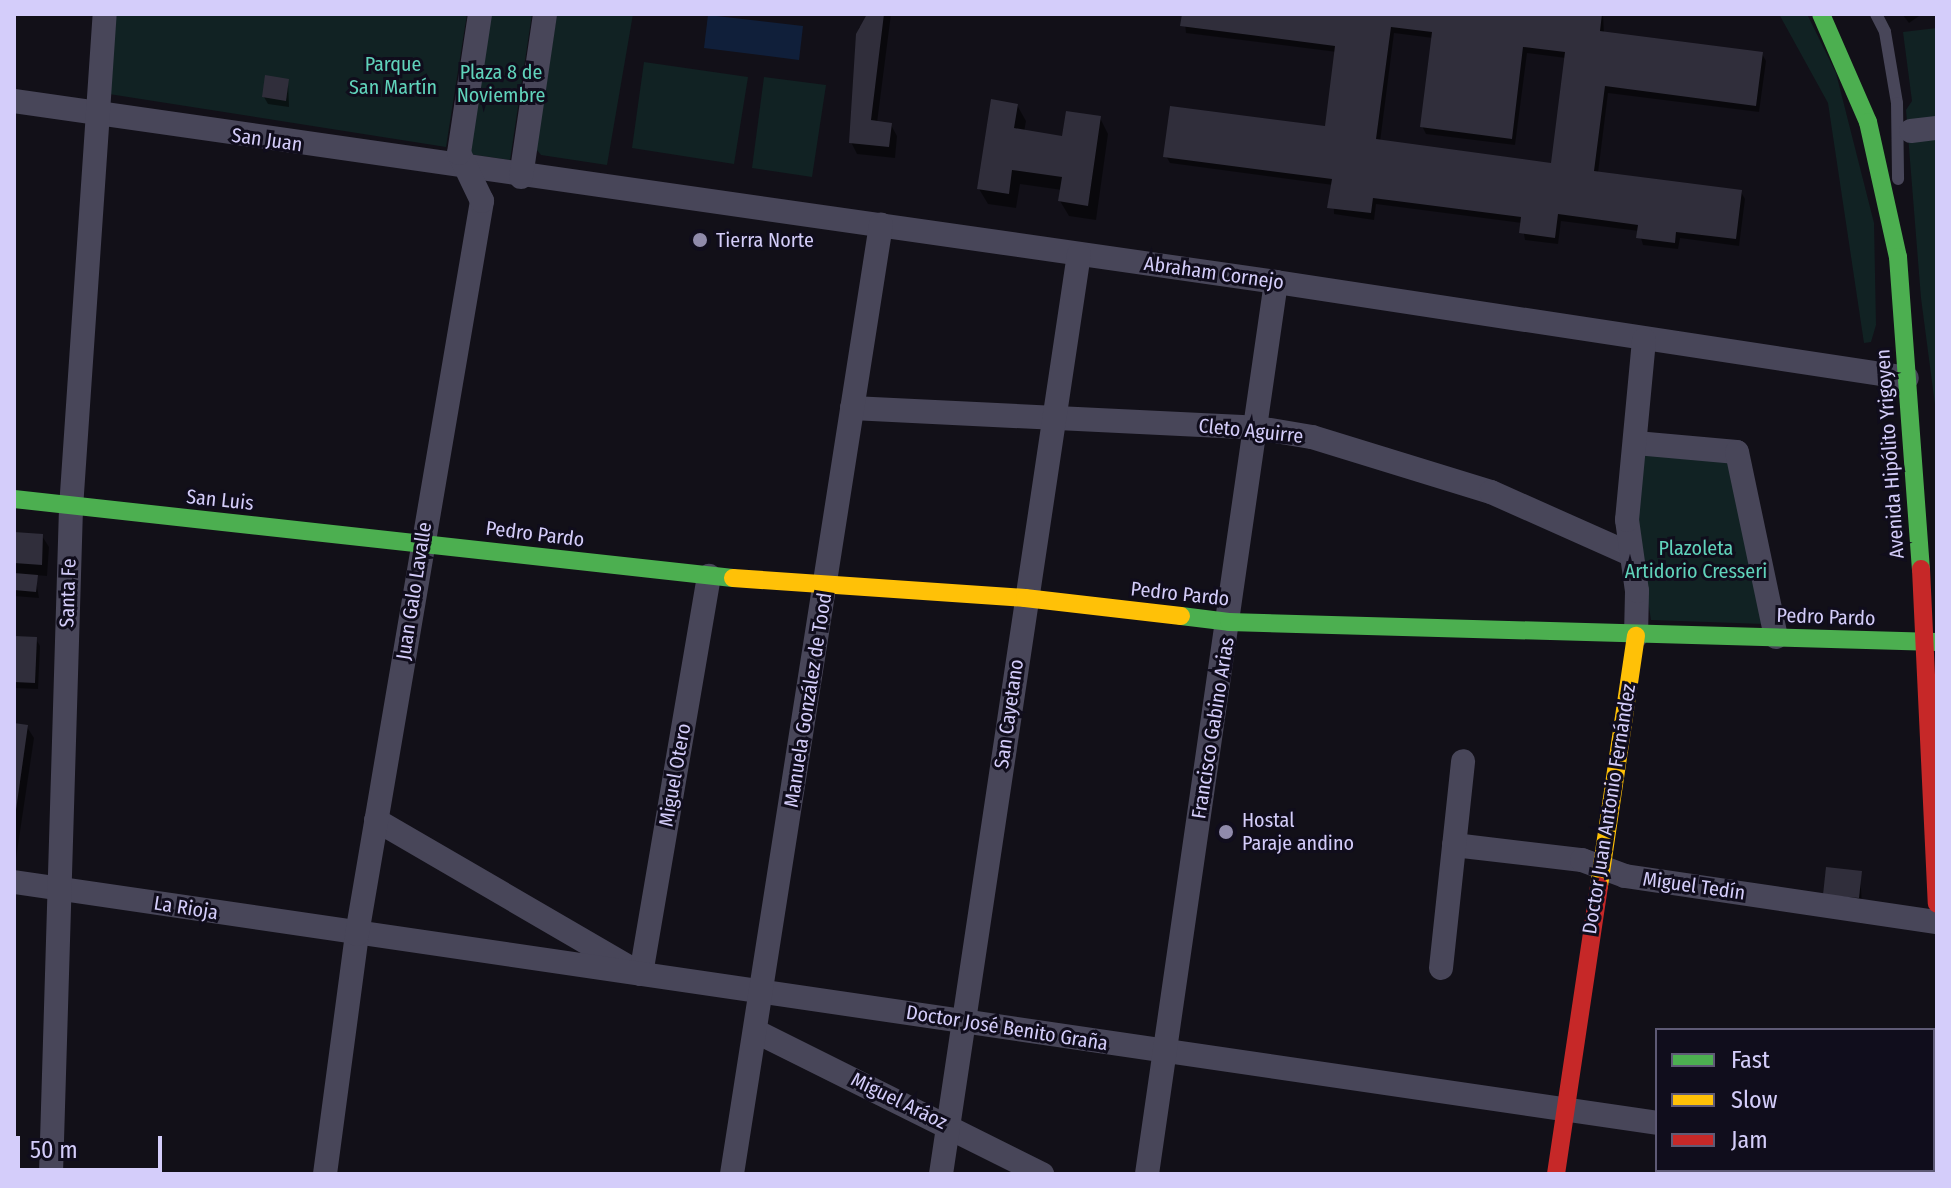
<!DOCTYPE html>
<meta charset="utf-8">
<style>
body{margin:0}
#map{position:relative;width:1951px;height:1188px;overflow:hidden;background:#121018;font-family:"Fira Sans Condensed",sans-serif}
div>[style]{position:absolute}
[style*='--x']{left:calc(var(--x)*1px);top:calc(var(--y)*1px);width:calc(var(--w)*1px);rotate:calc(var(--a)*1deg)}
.green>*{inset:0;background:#112223}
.water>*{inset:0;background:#101f3a}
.shadow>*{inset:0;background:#0007}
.building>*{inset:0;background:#302e3b}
.lane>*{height:12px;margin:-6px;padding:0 6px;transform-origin:6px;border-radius:6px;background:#484659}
.street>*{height:24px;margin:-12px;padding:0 12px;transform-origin:12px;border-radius:12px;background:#484659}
.fast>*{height:18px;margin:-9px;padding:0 9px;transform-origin:9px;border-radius:9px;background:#4caf50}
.slow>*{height:18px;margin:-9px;padding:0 9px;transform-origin:9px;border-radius:9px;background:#ffc107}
.jam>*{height:18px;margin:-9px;padding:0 9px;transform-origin:9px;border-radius:9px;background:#c62828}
.dots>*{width:22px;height:22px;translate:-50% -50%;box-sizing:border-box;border:4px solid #100d1c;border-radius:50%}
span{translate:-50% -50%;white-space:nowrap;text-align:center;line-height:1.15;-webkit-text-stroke:6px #100d1c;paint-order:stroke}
.park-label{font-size:20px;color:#60d3bb}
.street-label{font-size:20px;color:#d4cdfa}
.poi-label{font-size:20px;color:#d4cdfa}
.left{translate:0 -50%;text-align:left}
.frame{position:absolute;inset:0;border:16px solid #d4cdfa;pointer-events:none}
.legend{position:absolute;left:1655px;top:1028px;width:280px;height:144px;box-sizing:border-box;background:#100d1c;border:2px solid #5e5a75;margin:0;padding:10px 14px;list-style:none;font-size:24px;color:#d4cdfa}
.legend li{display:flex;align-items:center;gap:16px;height:40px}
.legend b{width:40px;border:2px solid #5e5a75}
.scale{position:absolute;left:16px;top:1136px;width:146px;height:36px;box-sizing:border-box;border:4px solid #d4cdfa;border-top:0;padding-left:10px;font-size:24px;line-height:28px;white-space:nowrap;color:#d4cdfa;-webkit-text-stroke:6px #100d1c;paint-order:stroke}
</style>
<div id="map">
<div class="green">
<i style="clip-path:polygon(113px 14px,467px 14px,446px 147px,109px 94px)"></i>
<i style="clip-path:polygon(490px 14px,532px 14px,510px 160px,469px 154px)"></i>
<i style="clip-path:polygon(557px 14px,633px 14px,607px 165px,541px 155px,536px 149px)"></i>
<i style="clip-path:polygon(1779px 14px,1807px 14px,1836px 73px,1874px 223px,1876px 325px,1871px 342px,1864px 343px,1828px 103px)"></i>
<i style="clip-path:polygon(1937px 28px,1937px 420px,1921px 298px,1906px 110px,1912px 101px,1903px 32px)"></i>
<i style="clip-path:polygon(644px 62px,748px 77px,734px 164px,632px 148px)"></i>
<i style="clip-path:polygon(764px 77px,826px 85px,812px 177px,752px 168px)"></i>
<i style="clip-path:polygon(1645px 451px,1732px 458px,1764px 624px,1651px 620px,1635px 520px)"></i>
</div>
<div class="water">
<i style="clip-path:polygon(708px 15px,803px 26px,799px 60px,704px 48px)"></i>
</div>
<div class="shadow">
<i style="clip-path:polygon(869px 14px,891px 14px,877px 123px,891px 125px,897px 136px,895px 158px,857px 154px,851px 142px,858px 34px,859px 27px,867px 28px)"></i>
<i style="clip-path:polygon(evenodd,1184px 14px,1603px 14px,1604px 34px,1762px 54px,1766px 61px,1759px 112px,1608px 93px,1598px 173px,1741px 192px,1745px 199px,1739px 246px,1680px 238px,1678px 249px,1643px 245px,1639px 231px,1561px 221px,1558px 244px,1525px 240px,1522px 223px,1376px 204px,1374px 220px,1334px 214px,1333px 185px,1170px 163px,1166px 156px,1327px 128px,1337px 52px,1186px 33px,1184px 14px,1394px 33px,1433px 38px,1422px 126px,1426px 134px,1515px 145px,1527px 53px,1566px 58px,1553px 165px,1380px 142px,1394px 33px)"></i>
<i style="clip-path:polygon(1902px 14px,1922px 14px,1909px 23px)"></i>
<i style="clip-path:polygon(288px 81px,289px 107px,268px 104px,264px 97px)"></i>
<i style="clip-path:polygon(1017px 105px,1026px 121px,1024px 132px,1064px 138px,1100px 118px,1108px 134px,1096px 220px,1069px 216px,1060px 201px,1062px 190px,1020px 184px,1016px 208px,988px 204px,979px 189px)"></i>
<i style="clip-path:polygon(14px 534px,42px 536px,49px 547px,47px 576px,35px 575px,39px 598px,14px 596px)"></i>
<i style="clip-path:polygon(14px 638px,36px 639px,40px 646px,38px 689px,14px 688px)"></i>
<i style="clip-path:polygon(14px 725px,27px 727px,34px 738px,15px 865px)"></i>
<i style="clip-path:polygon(1860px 873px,1862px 905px,1829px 902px)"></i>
</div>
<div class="building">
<i style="clip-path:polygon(867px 14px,884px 14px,871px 120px,892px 123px,889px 147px,849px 143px,856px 34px)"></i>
<i style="clip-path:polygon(evenodd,1182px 14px,1602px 14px,1600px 31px,1763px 52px,1756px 106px,1605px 86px,1594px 171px,1742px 190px,1736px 239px,1676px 232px,1675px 243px,1636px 238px,1638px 225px,1558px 214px,1555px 238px,1519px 233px,1521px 217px,1373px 198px,1371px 213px,1327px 208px,1332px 179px,1163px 157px,1170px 106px,1325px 126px,1335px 46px,1180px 26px,1182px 14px,1391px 27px,1432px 32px,1420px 127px,1512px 139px,1523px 47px,1565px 52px,1551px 163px,1376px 139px,1391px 27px)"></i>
<i style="clip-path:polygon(265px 75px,289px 79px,286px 101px,262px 97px)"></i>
<i style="clip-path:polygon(991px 99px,1018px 104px,1014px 128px,1062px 136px,1066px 111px,1101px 116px,1088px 206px,1058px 201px,1062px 177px,1012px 170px,1009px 194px,977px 189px)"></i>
<i style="clip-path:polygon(14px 532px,43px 534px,42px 565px,14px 563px)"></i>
<i style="clip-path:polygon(14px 573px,38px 575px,36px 592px,14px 590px)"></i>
<i style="clip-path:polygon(14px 636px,37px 637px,35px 683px,14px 682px)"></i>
<i style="clip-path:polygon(14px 723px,28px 725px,16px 810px,14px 810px)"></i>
<i style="clip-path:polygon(1826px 867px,1862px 871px,1859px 898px,1823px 895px)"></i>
</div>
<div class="lane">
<i style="--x:1876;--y:14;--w:20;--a:63"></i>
<i style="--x:1885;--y:32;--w:72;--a:80.4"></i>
<i style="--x:1897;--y:103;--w:76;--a:89.2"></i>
</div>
<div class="street">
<i style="--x:14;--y:101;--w:1275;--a:8.16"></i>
<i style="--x:1276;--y:282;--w:638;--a:8.65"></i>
<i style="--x:1911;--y:131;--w:26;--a:-7"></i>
<i style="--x:521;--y:177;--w:165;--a:-81.6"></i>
<i style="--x:852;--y:408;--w:406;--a:2.8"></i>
<i style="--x:1258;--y:428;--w:55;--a:9.5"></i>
<i style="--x:1312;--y:437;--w:187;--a:17.1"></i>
<i style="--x:1491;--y:492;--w:150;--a:24"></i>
<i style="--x:1636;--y:443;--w:101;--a:5.1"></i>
<i style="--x:1737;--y:452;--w:189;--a:78.1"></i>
<i style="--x:1636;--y:636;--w:45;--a:-88.7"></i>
<i style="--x:1637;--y:591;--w:72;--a:-98"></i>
<i style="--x:1627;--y:520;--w:181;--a:-84.6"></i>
<i style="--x:376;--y:820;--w:306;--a:30.2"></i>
<i style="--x:641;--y:974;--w:404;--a:-80.3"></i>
<i style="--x:1454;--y:845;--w:129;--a:6.7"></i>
<i style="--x:1582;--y:860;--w:46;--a:20.4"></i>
<i style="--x:1625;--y:876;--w:315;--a:8.4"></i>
<i style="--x:14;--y:882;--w:1661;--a:8.34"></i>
<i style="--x:1441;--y:968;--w:208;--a:-83.9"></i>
<i style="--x:755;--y:1031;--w:321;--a:26.5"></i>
<i style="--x:1933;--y:1164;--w:4;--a:14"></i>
<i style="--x:51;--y:1174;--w:666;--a:-88.28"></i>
<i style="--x:71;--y:508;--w:495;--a:-86.1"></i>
<i style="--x:325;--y:1174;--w:242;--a:-82.4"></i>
<i style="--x:357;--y:934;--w:744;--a:-80.32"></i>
<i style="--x:482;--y:201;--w:53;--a:-115.6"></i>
<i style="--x:459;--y:153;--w:141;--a:-81.4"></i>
<i style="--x:732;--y:1174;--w:961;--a:-81.08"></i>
<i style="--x:941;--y:1174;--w:930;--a:-81.47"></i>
<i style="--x:1147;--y:1174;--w:901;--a:-81.77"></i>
</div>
<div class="fast">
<i style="--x:1821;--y:14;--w:118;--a:66.5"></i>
<i style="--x:1868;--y:122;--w:138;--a:77.5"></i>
<i style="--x:1898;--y:257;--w:313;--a:85.8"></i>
<i style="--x:14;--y:499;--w:723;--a:6.27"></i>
<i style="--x:1181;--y:616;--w:48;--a:7.1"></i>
<i style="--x:1229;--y:622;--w:708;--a:1.62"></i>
</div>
<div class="slow">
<i style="--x:733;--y:578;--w:293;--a:3.9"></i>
<i style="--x:1025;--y:598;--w:157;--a:6.6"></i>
<i style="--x:1599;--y:886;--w:253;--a:-81.6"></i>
</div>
<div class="jam">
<i style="--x:1921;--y:569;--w:335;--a:87.3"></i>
<i style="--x:1556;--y:1174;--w:291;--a:-81.5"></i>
</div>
<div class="dots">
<i style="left:700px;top:240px;background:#908bab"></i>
<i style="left:1226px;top:832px;background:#908bab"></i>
</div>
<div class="park-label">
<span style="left:393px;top:76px">Parque<br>San Martín</span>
<span style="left:501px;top:84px">Plaza 8 de<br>Noviembre</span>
<span style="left:1696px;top:560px">Plazoleta<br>Artidorio Cresseri</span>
</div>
<div class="street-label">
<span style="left:267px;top:140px;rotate:8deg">San Juan</span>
<span style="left:1214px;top:273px;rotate:8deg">Abraham Cornejo</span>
<span style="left:1251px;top:431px;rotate:6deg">Cleto Aguirre</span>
<span style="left:1890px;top:454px;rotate:-94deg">Avenida Hipólito Yrigoyen</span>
<span style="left:220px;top:500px;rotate:6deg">San Luis</span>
<span style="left:535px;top:534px;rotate:7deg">Pedro Pardo</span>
<span style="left:414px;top:591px;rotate:-81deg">Juan Galo Lavalle</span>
<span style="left:68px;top:593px;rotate:-88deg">Santa Fe</span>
<span style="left:1180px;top:594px;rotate:6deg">Pedro Pardo</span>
<span style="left:1826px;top:617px;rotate:2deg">Pedro Pardo</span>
<span style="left:808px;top:700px;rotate:-81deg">Manuela González de Tood</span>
<span style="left:1009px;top:714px;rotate:-82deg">San Cayetano</span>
<span style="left:1213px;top:728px;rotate:-81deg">Francisco Gabino Arias</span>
<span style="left:675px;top:775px;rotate:-80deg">Miguel Otero</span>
<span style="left:1609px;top:809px;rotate:-81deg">Doctor Juan Antonio Fernández</span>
<span style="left:1694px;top:886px;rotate:8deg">Miguel Tedín</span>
<span style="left:186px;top:908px;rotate:9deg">La Rioja</span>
<span style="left:1007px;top:1028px;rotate:9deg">Doctor José Benito Graña</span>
<span style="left:899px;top:1101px;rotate:26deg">Miguel Aráoz</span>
</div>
<div class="poi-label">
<span class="left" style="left:716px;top:240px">Tierra Norte</span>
<span class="left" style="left:1242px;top:832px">Hostal<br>Paraje andino</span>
</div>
<div class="frame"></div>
<ul class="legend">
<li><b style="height:10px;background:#4caf50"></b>Fast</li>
<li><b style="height:10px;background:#ffc107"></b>Slow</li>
<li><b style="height:10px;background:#c62828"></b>Jam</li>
</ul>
<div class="scale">50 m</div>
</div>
